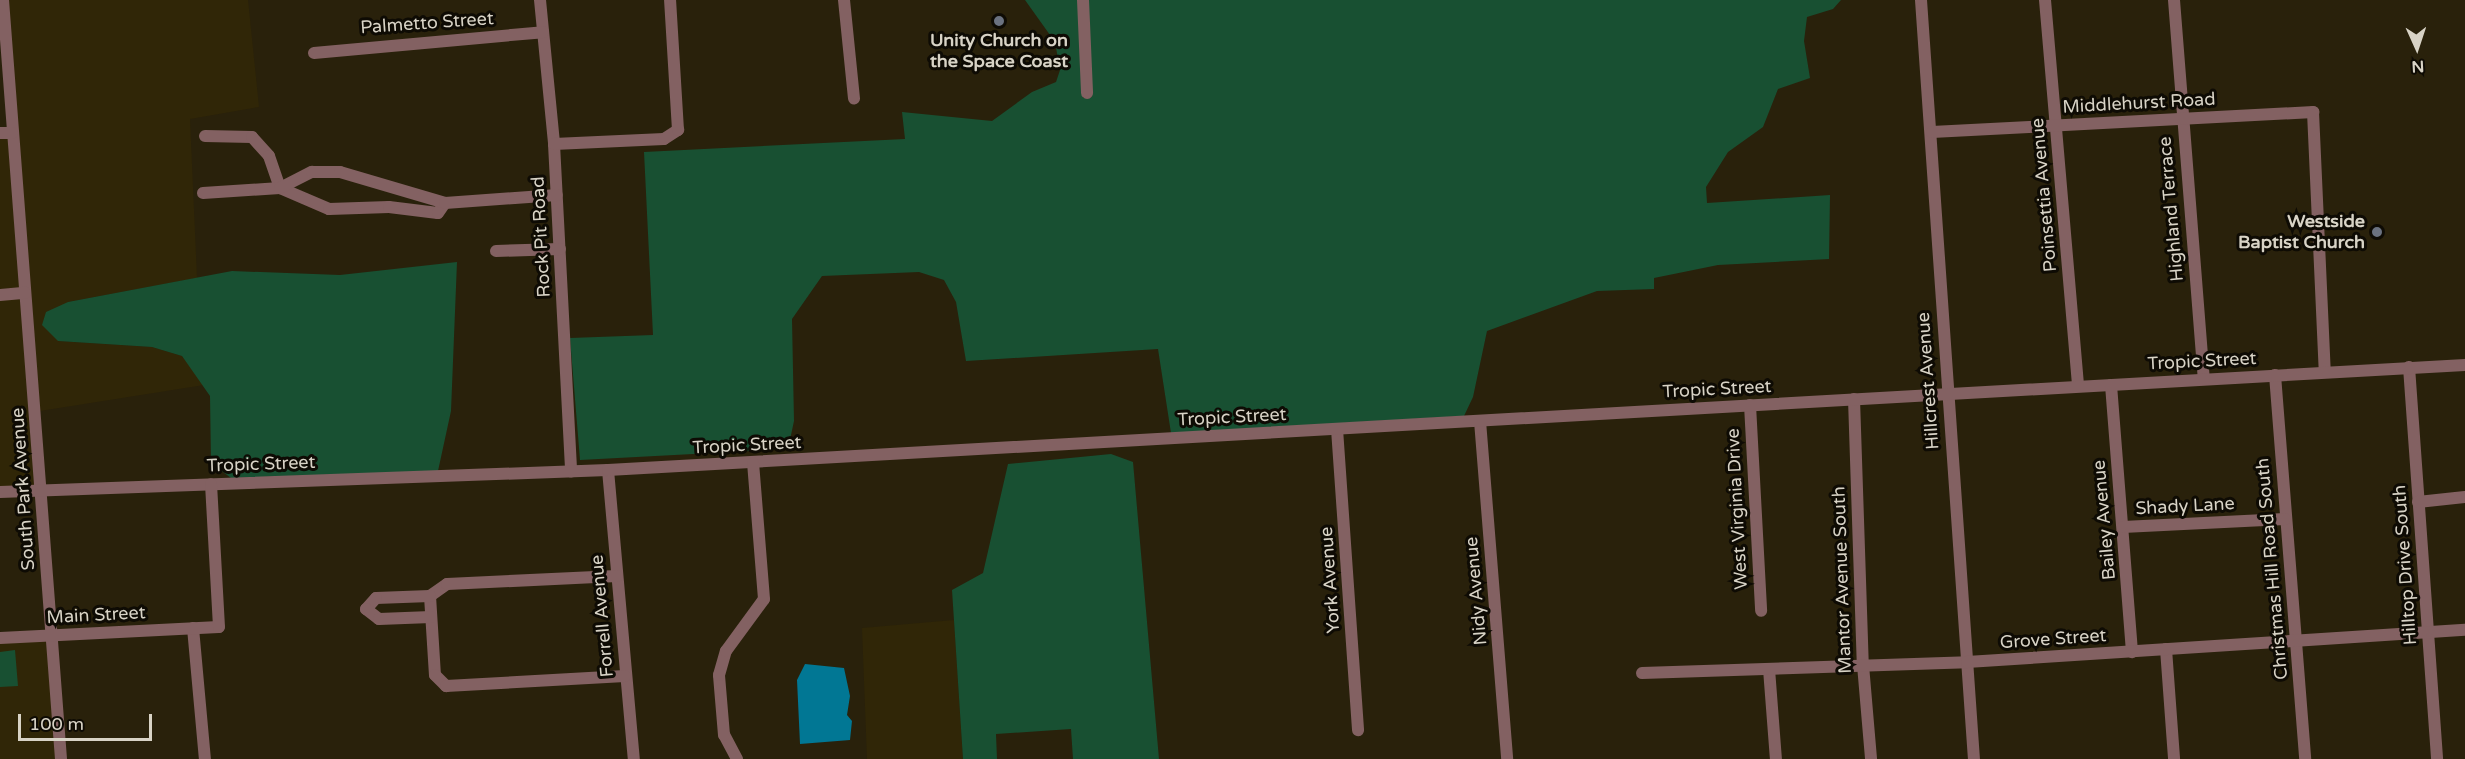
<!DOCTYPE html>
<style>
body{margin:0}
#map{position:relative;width:2465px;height:759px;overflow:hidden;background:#29210b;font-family:"Varela Round",sans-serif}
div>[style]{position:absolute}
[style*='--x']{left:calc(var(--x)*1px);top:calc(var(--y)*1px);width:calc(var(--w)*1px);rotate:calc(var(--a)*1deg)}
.built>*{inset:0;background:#302607}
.green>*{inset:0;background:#185032}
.water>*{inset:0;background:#017794}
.minor>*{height:12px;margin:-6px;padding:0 6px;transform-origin:6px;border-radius:6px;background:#836162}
.dots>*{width:16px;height:16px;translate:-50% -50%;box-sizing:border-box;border:3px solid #0e0b04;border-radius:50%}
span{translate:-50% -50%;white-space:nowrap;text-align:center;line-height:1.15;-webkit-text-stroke:6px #0e0b04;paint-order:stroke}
.street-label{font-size:18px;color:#d8d3c6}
.poi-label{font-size:18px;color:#d8d3c6;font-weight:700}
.right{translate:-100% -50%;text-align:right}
.north{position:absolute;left:2387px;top:18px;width:60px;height:60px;-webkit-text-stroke:4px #0e0b04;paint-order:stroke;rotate:177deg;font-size:16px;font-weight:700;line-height:24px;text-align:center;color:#d8d3c6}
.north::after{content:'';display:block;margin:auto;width:21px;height:27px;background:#d8d3c6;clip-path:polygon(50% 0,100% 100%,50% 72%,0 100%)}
.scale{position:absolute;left:18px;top:714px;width:134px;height:27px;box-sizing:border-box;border:3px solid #d8d3c6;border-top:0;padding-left:8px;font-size:18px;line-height:21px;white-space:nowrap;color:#d8d3c6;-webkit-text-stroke:4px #0e0b04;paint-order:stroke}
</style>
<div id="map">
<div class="built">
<i style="clip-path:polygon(8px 0,248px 0,259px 107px,190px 119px,197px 278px,68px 302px,58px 341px,152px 347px,182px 356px,204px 385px,40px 411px)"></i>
<i style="clip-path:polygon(8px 138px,20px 288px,0 289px,0 139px)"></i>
<i style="clip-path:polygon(21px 298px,37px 485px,0 487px,0 300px)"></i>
<i style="clip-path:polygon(954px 620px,963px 759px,867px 759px,862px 628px)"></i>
<i style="clip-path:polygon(48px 641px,56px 759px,0 759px,0 643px)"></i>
</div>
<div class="green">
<i style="clip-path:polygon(1025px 0,1078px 0,1083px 98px,1092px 97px,1087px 0,1841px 0,1833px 9px,1807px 17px,1804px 41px,1810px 78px,1778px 89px,1763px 127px,1728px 152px,1706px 187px,1707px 203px,1830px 195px,1829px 259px,1718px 265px,1654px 278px,1654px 289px,1597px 291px,1487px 331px,1473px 397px,1464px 416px,1171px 433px,1158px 349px,966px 361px,956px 302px,944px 280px,919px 272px,822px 276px,792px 319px,794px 421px,788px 449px,580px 460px,570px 338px,653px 335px,644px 152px,905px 139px,902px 112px,992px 121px,1032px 92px,1056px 82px,1060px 70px,1055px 42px)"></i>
<i style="clip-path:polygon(457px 262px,451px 411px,438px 471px,231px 478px,211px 463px,210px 396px,182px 356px,152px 347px,58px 341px,42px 325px,46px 312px,68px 302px,232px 271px,340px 275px)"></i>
<i style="clip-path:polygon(1111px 454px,1133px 462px,1159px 759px,1073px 759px,1071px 729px,996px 734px,997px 759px,963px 759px,952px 590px,983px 573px,1008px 464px)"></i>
<i style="clip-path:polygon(15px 650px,18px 686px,0 687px,0 652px)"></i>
</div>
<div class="water">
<i style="clip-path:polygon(805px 664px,844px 668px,850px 696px,847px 715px,852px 721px,850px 740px,800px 744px,797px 680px)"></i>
</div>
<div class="minor">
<i style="--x:3;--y:0;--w:761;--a:85.63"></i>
<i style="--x:540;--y:0;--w:145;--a:84.4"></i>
<i style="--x:554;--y:144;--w:328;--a:87"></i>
<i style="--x:844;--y:0;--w:99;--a:84.2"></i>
<i style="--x:1083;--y:0;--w:93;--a:87.5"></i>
<i style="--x:1921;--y:0;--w:761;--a:86.01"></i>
<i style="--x:2045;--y:0;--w:387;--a:85.1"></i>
<i style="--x:2174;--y:0;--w:380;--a:85.5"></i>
<i style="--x:314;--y:53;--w:230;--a:-5.2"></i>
<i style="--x:1932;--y:132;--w:382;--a:-3"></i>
<i style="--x:2313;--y:112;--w:260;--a:87.4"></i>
<i style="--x:0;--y:133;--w:12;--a:0"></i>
<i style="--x:205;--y:136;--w:47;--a:1.2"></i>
<i style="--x:252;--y:137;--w:25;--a:48"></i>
<i style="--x:269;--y:156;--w:34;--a:71"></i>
<i style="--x:280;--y:188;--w:53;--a:23.2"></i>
<i style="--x:329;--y:209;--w:60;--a:-1.9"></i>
<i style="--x:389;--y:207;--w:49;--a:7"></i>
<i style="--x:438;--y:213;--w:12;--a:-55"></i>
<i style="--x:554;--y:144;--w:110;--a:-2.6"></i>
<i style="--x:664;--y:139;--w:17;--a:-33"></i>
<i style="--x:678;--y:130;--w:130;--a:-93.5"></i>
<i style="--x:203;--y:193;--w:77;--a:-3.7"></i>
<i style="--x:280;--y:188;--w:36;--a:-27"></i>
<i style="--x:312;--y:172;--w:28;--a:0"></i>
<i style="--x:340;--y:172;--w:109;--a:16.4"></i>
<i style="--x:445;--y:203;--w:112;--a:-4.1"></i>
<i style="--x:496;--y:251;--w:64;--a:-1.8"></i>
<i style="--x:0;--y:295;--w:25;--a:-5"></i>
<i style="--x:2409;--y:367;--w:393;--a:85.9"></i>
<i style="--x:2275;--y:375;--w:385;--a:85.5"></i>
<i style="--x:2111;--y:385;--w:268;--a:85.5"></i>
<i style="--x:1854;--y:399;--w:266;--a:88.1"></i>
<i style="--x:1863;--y:665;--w:94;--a:85.1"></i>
<i style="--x:1750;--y:405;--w:206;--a:86.9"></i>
<i style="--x:1480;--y:421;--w:339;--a:85.4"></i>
<i style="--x:1337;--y:429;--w:302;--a:86"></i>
<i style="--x:608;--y:470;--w:290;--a:84.9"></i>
<i style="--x:0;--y:492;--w:608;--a:-2.07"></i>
<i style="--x:608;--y:470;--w:1860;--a:-3.24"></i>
<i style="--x:2418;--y:502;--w:47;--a:-6.1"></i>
<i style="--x:2123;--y:527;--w:162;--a:-2.8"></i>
<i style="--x:430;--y:596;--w:79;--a:86.4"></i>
<i style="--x:435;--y:675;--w:16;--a:45"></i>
<i style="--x:446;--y:686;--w:179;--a:-3.2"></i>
<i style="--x:430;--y:596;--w:21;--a:-35"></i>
<i style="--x:447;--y:584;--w:170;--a:-2.7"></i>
<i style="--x:430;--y:596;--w:54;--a:177.9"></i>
<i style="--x:376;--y:598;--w:15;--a:132"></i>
<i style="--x:366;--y:609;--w:16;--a:38"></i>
<i style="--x:379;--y:619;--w:52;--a:-2.2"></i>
<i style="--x:193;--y:628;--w:132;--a:84.8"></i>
<i style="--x:0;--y:638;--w:219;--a:-2.9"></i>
<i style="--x:219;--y:627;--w:143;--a:-93.2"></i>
<i style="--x:2166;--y:649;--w:110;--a:85.8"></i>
<i style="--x:1769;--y:669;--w:90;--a:85.6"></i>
<i style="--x:1642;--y:673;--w:325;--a:-1.9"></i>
<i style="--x:1967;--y:662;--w:499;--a:-3.7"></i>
<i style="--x:737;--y:759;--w:27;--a:-118"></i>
<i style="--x:724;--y:735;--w:60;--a:-94.8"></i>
<i style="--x:719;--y:675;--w:25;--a:-74"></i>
<i style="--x:726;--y:651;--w:64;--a:-53.8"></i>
<i style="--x:764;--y:599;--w:136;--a:-94.6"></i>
</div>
<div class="dots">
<i style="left:999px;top:21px;background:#6b7280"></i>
<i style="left:2377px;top:232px;background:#6b7280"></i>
</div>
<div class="street-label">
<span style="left:427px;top:23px;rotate:-4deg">Palmetto Street</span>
<span style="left:2139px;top:103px;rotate:-3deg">Middlehurst Road</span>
<span style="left:2044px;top:195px;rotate:-95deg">Poinsettia Avenue</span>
<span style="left:2171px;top:209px;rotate:-95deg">Highland Terrace</span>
<span style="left:541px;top:237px;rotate:-93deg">Rock Pit Road</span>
<span style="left:2202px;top:361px;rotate:-3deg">Tropic Street</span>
<span style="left:1928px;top:381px;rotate:-94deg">Hillcrest Avenue</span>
<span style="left:1717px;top:389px;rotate:-3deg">Tropic Street</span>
<span style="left:1232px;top:417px;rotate:-3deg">Tropic Street</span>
<span style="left:747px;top:445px;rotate:-3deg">Tropic Street</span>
<span style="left:261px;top:464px;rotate:-2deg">Tropic Street</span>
<span style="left:23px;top:489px;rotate:-94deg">South Park Avenue</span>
<span style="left:2185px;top:506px;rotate:-3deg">Shady Lane</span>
<span style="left:1737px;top:509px;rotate:-93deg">West Virginia Drive</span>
<span style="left:2104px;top:520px;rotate:-95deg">Bailey Avenue</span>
<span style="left:2405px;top:565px;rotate:-94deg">Hilltop Drive South</span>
<span style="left:2272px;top:569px;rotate:-95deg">Christmas Hill Road South</span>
<span style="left:1330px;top:580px;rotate:-94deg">York Avenue</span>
<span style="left:1842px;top:580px;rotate:-92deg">Mantor Avenue South</span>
<span style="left:1476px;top:591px;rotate:-95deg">Nidy Avenue</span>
<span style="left:96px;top:615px;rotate:-3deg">Main Street</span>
<span style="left:602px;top:616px;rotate:-95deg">Forrell Avenue</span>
<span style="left:2053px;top:639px;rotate:-4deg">Grove Street</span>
</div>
<div class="poi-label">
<span style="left:999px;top:51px">Unity Church on<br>the Space Coast</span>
<span class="right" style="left:2365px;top:232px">Westside<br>Baptist Church</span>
</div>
<div class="north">N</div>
<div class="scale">100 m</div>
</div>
